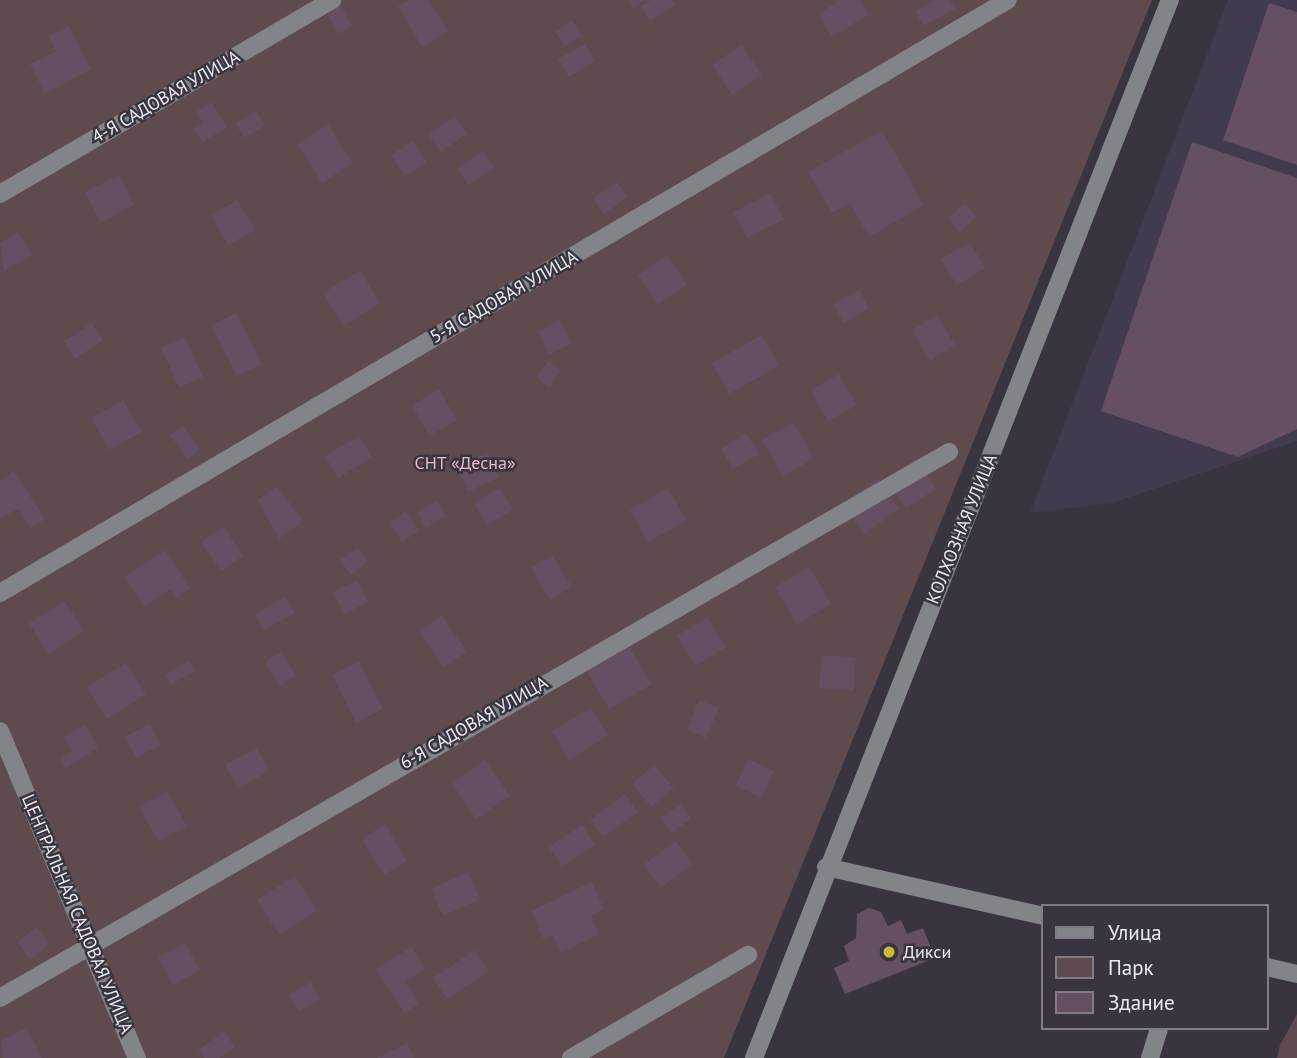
<!DOCTYPE html>
<meta charset="utf-8">
<style>
body{margin:0}
#map{position:relative;width:1297px;height:1058px;overflow:hidden;background:#383540;font-family:"PT Sans",sans-serif}
div>[style]{position:absolute}
[style*='--x']{left:calc(var(--x)*1px);top:calc(var(--y)*1px);width:calc(var(--w)*1px);rotate:calc(var(--a)*1deg)}
.built>*{inset:0;background:#413c4d}
.green>*{inset:0;background:#5f4a4e}
.building>*{inset:0;background:#654f62}
.minor>*{height:18px;margin:-9px;padding:0 9px;transform-origin:9px;border-radius:9px;background:#82848a}
.dots>*{width:19px;height:19px;translate:-50% -50%;box-sizing:border-box;border:4px solid #383540;border-radius:50%}
span{translate:-50% -50%;white-space:nowrap;text-align:center;line-height:1.15;-webkit-text-stroke:5px #383540;paint-order:stroke}
.street-label{font-size:18px;color:#eceaf1}
.park-label{font-size:18px;color:#f2b6c3}
.poi-label{font-size:18px;color:#eceaf1}
.left{translate:0 -50%;text-align:left}
.legend{position:absolute;left:1041px;top:904px;width:228px;height:126px;box-sizing:border-box;background:#383540;border:2px solid #807d87;margin:0;padding:9px 12px;list-style:none;font-size:21px;color:#eceaf1}
.legend li{display:flex;align-items:center;gap:14px;height:35px}
.legend b{width:35px;border:2px solid #807d87}
</style>
<div id="map">
<div class="built">
<i style="clip-path:polygon(1228px 0,1297px 0,1297px 441px,1112px 503px,1030px 513px)"></i>
</div>
<div class="green">
<i style="clip-path:polygon(0 0,1152px 0,724px 1058px,0 1058px)"></i>
<i style="clip-path:polygon(1297px 1014px,1297px 1058px,1277px 1058px,1280px 1045px)"></i>
</div>
<div class="building">
<i style="clip-path:polygon(338px 0,352px 26px,338px 34px,321px 2px)"></i>
<i style="clip-path:polygon(409px 0,429px 0,448px 32px,422px 47px,398px 6px)"></i>
<i style="clip-path:polygon(628px 0,646px 0,632px 8px)"></i>
<i style="clip-path:polygon(651px 0,672px 0,675px 5px,650px 21px,641px 6px)"></i>
<i style="clip-path:polygon(840px 0,861px 0,869px 14px,832px 37px,818px 14px)"></i>
<i style="clip-path:polygon(934px 0,950px 0,955px 9px,923px 26px,915px 11px)"></i>
<i style="clip-path:polygon(1269px 3px,1297px 12px,1297px 165px,1223px 140px)"></i>
<i style="clip-path:polygon(572px 20px,582px 35px,565px 46px,555px 32px)"></i>
<i style="clip-path:polygon(69px 26px,91px 69px,45px 94px,30px 64px,56px 51px,49px 36px)"></i>
<i style="clip-path:polygon(585px 44px,595px 62px,569px 77px,558px 59px)"></i>
<i style="clip-path:polygon(742px 45px,762px 75px,732px 95px,712px 64px)"></i>
<i style="clip-path:polygon(212px 102px,227px 128px,202px 142px,193px 128px,202px 123px,196px 112px)"></i>
<i style="clip-path:polygon(256px 111px,265px 126px,244px 138px,235px 123px)"></i>
<i style="clip-path:polygon(455px 116px,467px 134px,440px 152px,428px 134px)"></i>
<i style="clip-path:polygon(328px 124px,353px 163px,322px 183px,297px 144px)"></i>
<i style="clip-path:polygon(882px 130px,924px 205px,869px 237px,850px 203px,832px 213px,808px 172px)"></i>
<i style="clip-path:polygon(413px 141px,427px 162px,405px 176px,391px 155px)"></i>
<i style="clip-path:polygon(1192px 142px,1297px 178px,1297px 429px,1238px 457px,1101px 411px)"></i>
<i style="clip-path:polygon(483px 151px,494px 168px,468px 185px,457px 168px)"></i>
<i style="clip-path:polygon(119px 175px,134px 205px,101px 223px,85px 192px)"></i>
<i style="clip-path:polygon(617px 182px,628px 197px,604px 214px,593px 198px)"></i>
<i style="clip-path:polygon(770px 193px,784px 219px,747px 238px,733px 212px)"></i>
<i style="clip-path:polygon(237px 200px,255px 230px,228px 245px,211px 215px)"></i>
<i style="clip-path:polygon(965px 203px,977px 217px,959px 232px,948px 218px)"></i>
<i style="clip-path:polygon(18px 232px,32px 255px,4px 271px,0 243px)"></i>
<i style="clip-path:polygon(970px 242px,985px 268px,957px 285px,941px 259px)"></i>
<i style="clip-path:polygon(667px 255px,687px 285px,658px 305px,638px 275px)"></i>
<i style="clip-path:polygon(360px 270px,380px 303px,343px 326px,323px 293px)"></i>
<i style="clip-path:polygon(859px 290px,869px 308px,844px 323px,833px 304px)"></i>
<i style="clip-path:polygon(236px 313px,262px 364px,237px 376px,211px 325px)"></i>
<i style="clip-path:polygon(937px 315px,955px 345px,930px 361px,912px 330px)"></i>
<i style="clip-path:polygon(560px 320px,572px 343px,549px 355px,538px 332px)"></i>
<i style="clip-path:polygon(92px 323px,103px 340px,75px 359px,64px 341px)"></i>
<i style="clip-path:polygon(762px 335px,779px 366px,729px 394px,712px 363px)"></i>
<i style="clip-path:polygon(185px 337px,203px 377px,179px 388px,161px 347px)"></i>
<i style="clip-path:polygon(548px 361px,561px 370px,550px 387px,536px 378px)"></i>
<i style="clip-path:polygon(839px 374px,857px 405px,828px 421px,810px 390px)"></i>
<i style="clip-path:polygon(439px 389px,457px 420px,429px 436px,412px 405px)"></i>
<i style="clip-path:polygon(123px 400px,142px 432px,109px 450px,91px 418px)"></i>
<i style="clip-path:polygon(793px 422px,814px 458px,783px 477px,762px 440px)"></i>
<i style="clip-path:polygon(183px 426px,200px 450px,187px 459px,170px 435px)"></i>
<i style="clip-path:polygon(746px 433px,759px 454px,733px 469px,721px 449px)"></i>
<i style="clip-path:polygon(359px 436px,372px 457px,338px 478px,325px 456px)"></i>
<i style="clip-path:polygon(487px 452px,499px 477px,468px 492px,456px 467px)"></i>
<i style="clip-path:polygon(917px 458px,936px 489px,906px 508px,886px 478px)"></i>
<i style="clip-path:polygon(14px 471px,45px 519px,31px 528px,18px 509px,0 518px,0 480px)"></i>
<i style="clip-path:polygon(878px 478px,899px 509px,864px 534px,843px 504px)"></i>
<i style="clip-path:polygon(277px 486px,303px 521px,279px 539px,258px 500px)"></i>
<i style="clip-path:polygon(500px 488px,513px 510px,487px 525px,474px 503px)"></i>
<i style="clip-path:polygon(668px 488px,687px 521px,648px 542px,630px 510px)"></i>
<i style="clip-path:polygon(437px 500px,446px 516px,426px 528px,417px 512px)"></i>
<i style="clip-path:polygon(406px 511px,419px 531px,402px 542px,390px 522px)"></i>
<i style="clip-path:polygon(224px 527px,243px 556px,221px 571px,201px 542px)"></i>
<i style="clip-path:polygon(358px 548px,368px 562px,351px 575px,340px 560px)"></i>
<i style="clip-path:polygon(165px 550px,190px 588px,176px 598px,170px 589px,144px 607px,124px 577px)"></i>
<i style="clip-path:polygon(552px 555px,572px 587px,550px 600px,531px 568px)"></i>
<i style="clip-path:polygon(809px 567px,831px 604px,797px 625px,775px 587px)"></i>
<i style="clip-path:polygon(357px 580px,368px 602px,344px 614px,333px 592px)"></i>
<i style="clip-path:polygon(285px 597px,295px 613px,264px 630px,255px 614px)"></i>
<i style="clip-path:polygon(65px 601px,84px 631px,48px 654px,29px 623px)"></i>
<i style="clip-path:polygon(442px 615px,467px 652px,443px 667px,419px 631px)"></i>
<i style="clip-path:polygon(707px 617px,726px 647px,696px 666px,677px 636px)"></i>
<i style="clip-path:polygon(627px 643px,652px 684px,609px 709px,585px 668px)"></i>
<i style="clip-path:polygon(281px 652px,296px 676px,279px 686px,265px 662px)"></i>
<i style="clip-path:polygon(822px 655px,856px 658px,854px 691px,819px 688px)"></i>
<i style="clip-path:polygon(189px 660px,195px 671px,171px 685px,165px 674px)"></i>
<i style="clip-path:polygon(359px 661px,383px 709px,356px 723px,332px 675px)"></i>
<i style="clip-path:polygon(126px 663px,146px 695px,107px 719px,87px 687px)"></i>
<i style="clip-path:polygon(699px 700px,719px 708px,706px 738px,687px 730px)"></i>
<i style="clip-path:polygon(591px 708px,608px 736px,569px 760px,552px 731px)"></i>
<i style="clip-path:polygon(150px 723px,161px 745px,136px 758px,125px 737px)"></i>
<i style="clip-path:polygon(85px 725px,98px 748px,66px 768px,60px 758px,72px 751px,64px 737px)"></i>
<i style="clip-path:polygon(257px 748px,269px 771px,238px 789px,225px 765px)"></i>
<i style="clip-path:polygon(748px 759px,774px 771px,762px 798px,736px 786px)"></i>
<i style="clip-path:polygon(485px 760px,510px 796px,476px 819px,452px 783px)"></i>
<i style="clip-path:polygon(654px 765px,674px 788px,651px 807px,632px 784px)"></i>
<i style="clip-path:polygon(167px 791px,187px 826px,159px 842px,139px 807px)"></i>
<i style="clip-path:polygon(625px 794px,638px 812px,603px 837px,590px 820px)"></i>
<i style="clip-path:polygon(681px 804px,691px 819px,671px 833px,661px 818px)"></i>
<i style="clip-path:polygon(385px 824px,407px 861px,384px 875px,362px 839px)"></i>
<i style="clip-path:polygon(582px 825px,595px 845px,562px 867px,549px 847px)"></i>
<i style="clip-path:polygon(676px 841px,693px 864px,661px 888px,643px 865px)"></i>
<i style="clip-path:polygon(468px 872px,480px 899px,443px 916px,431px 889px)"></i>
<i style="clip-path:polygon(295px 876px,317px 910px,279px 935px,257px 900px)"></i>
<i style="clip-path:polygon(592px 882px,604px 909px,591px 916px,599px 934px,561px 953px,553px 936px,544px 940px,531px 911px)"></i>
<i style="clip-path:polygon(869px 908px,881px 912px,888px 926px,901px 920px,907px 934px,923px 928px,935px 958px,845px 994px,834px 968px,849px 961px,844px 946px,856px 938px,857px 914px)"></i>
<i style="clip-path:polygon(36px 927px,50px 944px,30px 960px,17px 942px)"></i>
<i style="clip-path:polygon(185px 943px,200px 970px,173px 985px,158px 957px)"></i>
<i style="clip-path:polygon(412px 947px,425px 969px,405px 982px,419px 1004px,404px 1013px,376px 969px)"></i>
<i style="clip-path:polygon(475px 950px,489px 971px,447px 999px,433px 978px)"></i>
<i style="clip-path:polygon(311px 982px,321px 999px,298px 1011px,289px 994px)"></i>
<i style="clip-path:polygon(27px 1028px,42px 1058px,3px 1058px,0 1041px)"></i>
<i style="clip-path:polygon(224px 1032px,235px 1047px,219px 1058px,204px 1058px,198px 1050px)"></i>
<i style="clip-path:polygon(407px 1043px,414px 1058px,376px 1058px)"></i>
</div>
<div class="minor">
<i style="--x:0;--y:194;--w:385;--a:-30.3"></i>
<i style="--x:0;--y:593;--w:1169;--a:-30.47"></i>
<i style="--x:0;--y:731;--w:355;--a:67.3"></i>
<i style="--x:826;--y:867;--w:222;--a:12.7"></i>
<i style="--x:1267;--y:967;--w:31;--a:13"></i>
<i style="--x:0;--y:998;--w:1095;--a:-29.91"></i>
<i style="--x:571;--y:1058;--w:205;--a:-30.2"></i>
<i style="--x:754;--y:1058;--w:1137;--a:-68.54"></i>
<i style="--x:1150;--y:1058;--w:31;--a:-73"></i>
</div>
<div class="dots">
<i style="left:889px;top:952px;background:#ceb838"></i>
</div>
<div class="street-label">
<span style="left:166px;top:97px;rotate:-30deg">4-Я САДОВАЯ УЛИЦА</span>
<span style="left:504px;top:297px;rotate:-30deg">5-Я САДОВАЯ УЛИЦА</span>
<span style="left:962px;top:529px;rotate:-68deg">КОЛХОЗНАЯ УЛИЦА</span>
<span style="left:474px;top:723px;rotate:-30deg">6-Я САДОВАЯ УЛИЦА</span>
<span style="left:77px;top:914px;rotate:67deg">ЦЕНТРАЛЬНАЯ САДОВАЯ УЛИЦА</span>
</div>
<div class="park-label">
<span style="left:465px;top:463px">СНТ «Десна»</span>
</div>
<div class="poi-label">
<span class="left" style="left:903px;top:952px">Дикси</span>
</div>
<ul class="legend">
<li><b style="height:9px;background:#82848a"></b>Улица</li>
<li><b style="height:19px;background:#5f4a4e"></b>Парк</li>
<li><b style="height:19px;background:#654f62"></b>Здание</li>
</ul>
</div>
